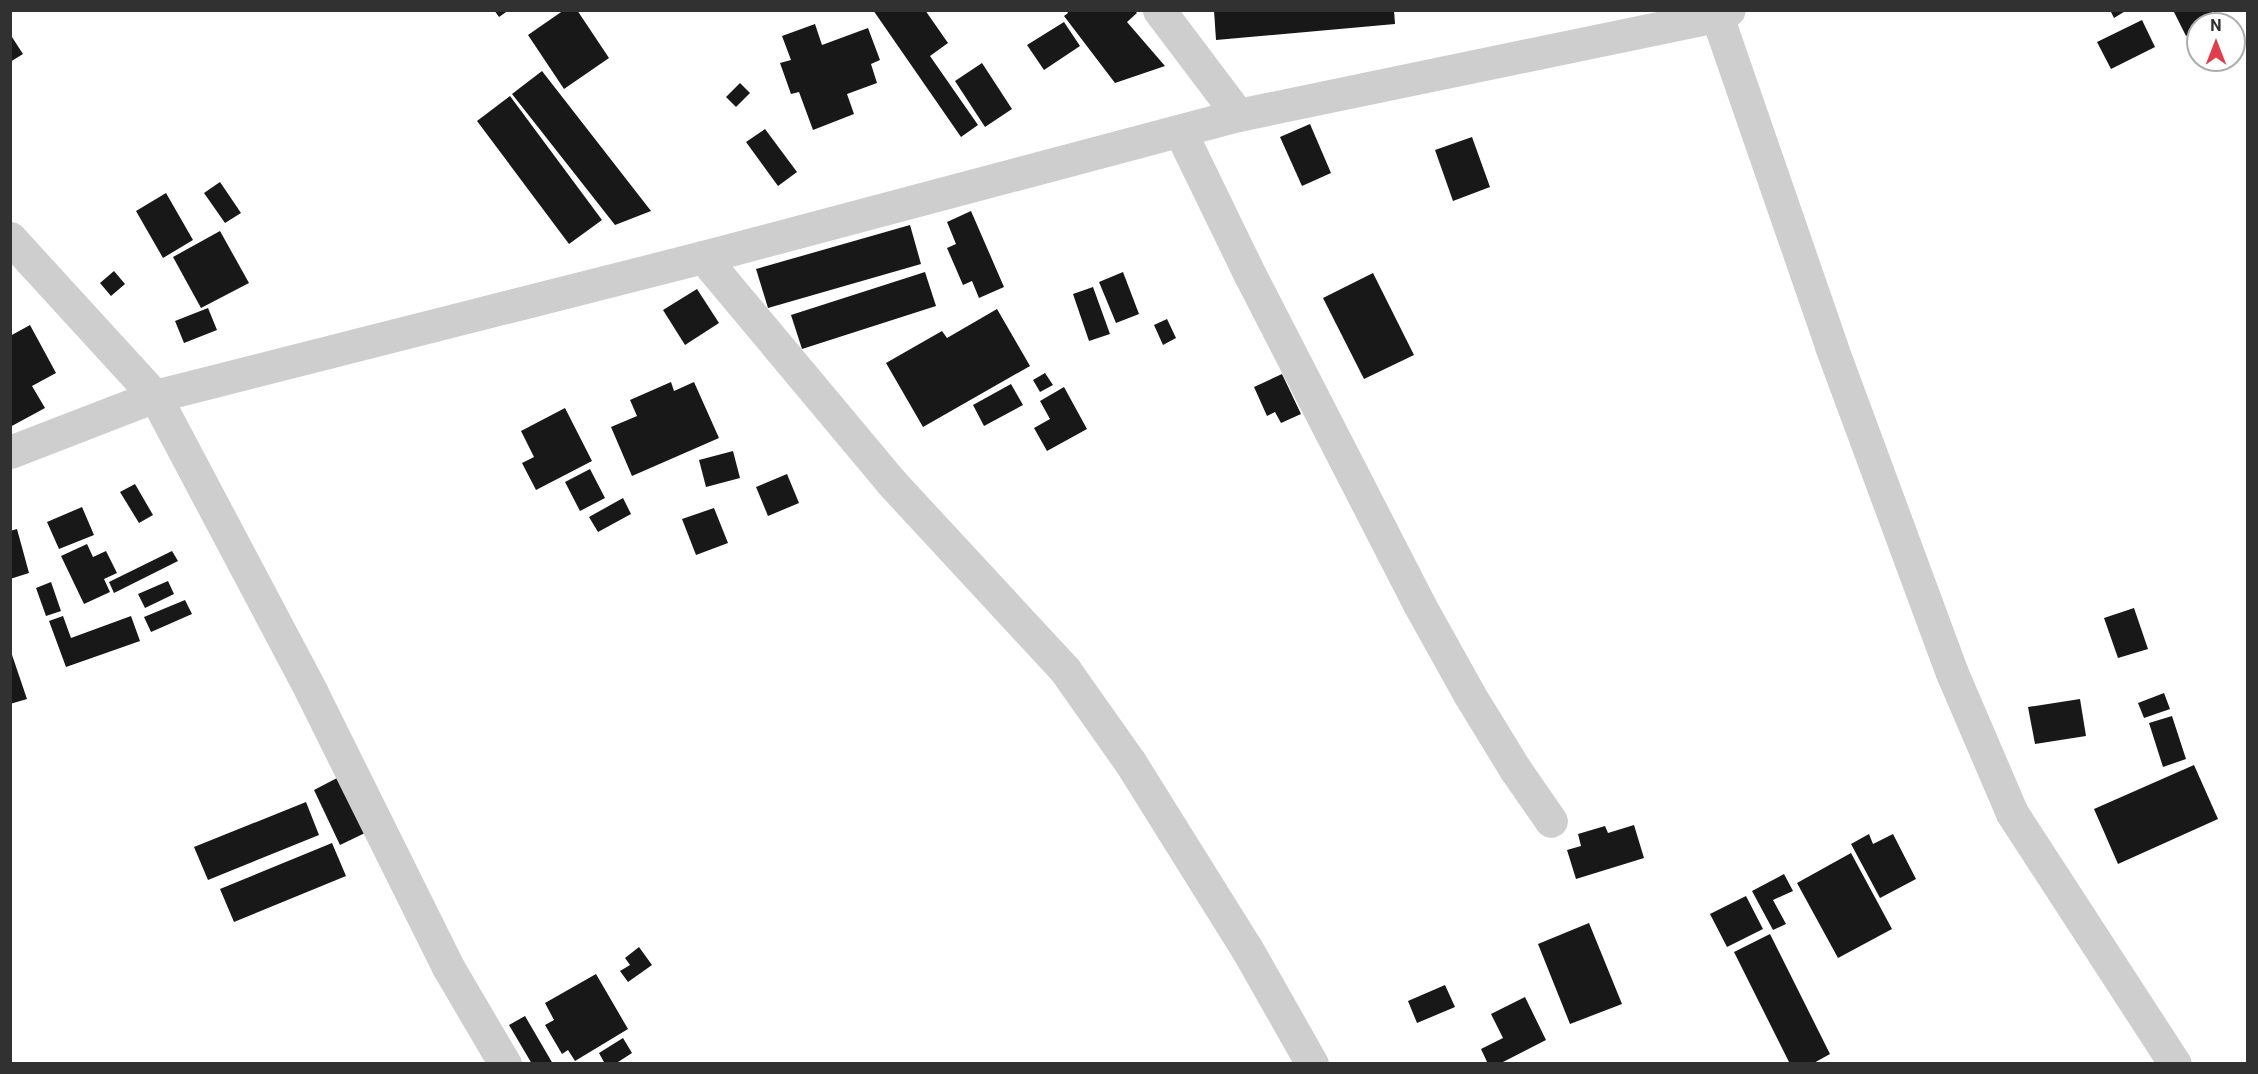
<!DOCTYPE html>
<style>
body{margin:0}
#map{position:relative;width:2258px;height:1074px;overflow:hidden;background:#fff;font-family:Roboto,sans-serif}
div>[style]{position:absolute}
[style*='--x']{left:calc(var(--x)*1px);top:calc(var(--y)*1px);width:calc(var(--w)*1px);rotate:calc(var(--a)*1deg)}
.building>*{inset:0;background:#181818}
.minor>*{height:33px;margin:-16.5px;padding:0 16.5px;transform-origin:16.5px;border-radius:16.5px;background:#cecece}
span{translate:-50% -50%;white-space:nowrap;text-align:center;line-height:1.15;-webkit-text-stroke:6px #fff;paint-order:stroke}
.frame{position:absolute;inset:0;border:12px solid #313131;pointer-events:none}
.north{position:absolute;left:2186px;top:12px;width:60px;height:60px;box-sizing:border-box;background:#fff;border:2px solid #adadad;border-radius:50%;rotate:0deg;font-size:16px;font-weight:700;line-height:24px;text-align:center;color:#313131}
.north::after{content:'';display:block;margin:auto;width:21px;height:27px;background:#e03c4c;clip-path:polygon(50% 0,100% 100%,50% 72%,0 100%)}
</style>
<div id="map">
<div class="building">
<i style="clip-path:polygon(494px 10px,509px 10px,499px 17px)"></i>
<i style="clip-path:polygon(564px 10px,577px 10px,609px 58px,564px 89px,528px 35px)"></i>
<i style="clip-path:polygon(873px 10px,925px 10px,948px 43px,930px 56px,978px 125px,961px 137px)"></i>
<i style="clip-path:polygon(1066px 10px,1134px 10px,1137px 13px,1127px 22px,1165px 66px,1115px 83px,1064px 16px,1068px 13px)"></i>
<i style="clip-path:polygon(1214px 10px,1394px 10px,1395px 24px,1216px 40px)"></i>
<i style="clip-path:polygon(2110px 10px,2127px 10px,2114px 18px)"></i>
<i style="clip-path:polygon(2173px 10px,2211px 10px,2216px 22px,2198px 24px,2198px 30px,2186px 36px)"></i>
<i style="clip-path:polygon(2142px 20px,2155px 47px,2111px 69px,2097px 42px)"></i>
<i style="clip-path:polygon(1064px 22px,1080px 46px,1044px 70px,1027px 45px)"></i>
<i style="clip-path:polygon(815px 24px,822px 45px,868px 28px,880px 60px,871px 64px,877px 83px,847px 94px,854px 114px,813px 130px,799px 92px,791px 94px,780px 63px,791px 60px,782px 36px)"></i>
<i style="clip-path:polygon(10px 34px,23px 54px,10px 62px)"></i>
<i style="clip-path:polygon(982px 63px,1012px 109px,985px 127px,955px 81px)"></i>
<i style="clip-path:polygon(542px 71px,651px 211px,615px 225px,512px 94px)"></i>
<i style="clip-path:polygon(740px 83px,750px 93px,736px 107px,726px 97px)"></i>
<i style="clip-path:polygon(510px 96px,602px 220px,569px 244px,477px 121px)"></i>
<i style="clip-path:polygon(1310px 124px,1331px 173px,1302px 186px,1280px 137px)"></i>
<i style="clip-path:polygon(765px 129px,797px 172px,778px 186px,746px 142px)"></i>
<i style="clip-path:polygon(1472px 137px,1490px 187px,1453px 201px,1435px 150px)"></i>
<i style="clip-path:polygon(220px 182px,241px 213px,225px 223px,204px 193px)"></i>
<i style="clip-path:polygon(166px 193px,193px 240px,163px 258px,136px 211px)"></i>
<i style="clip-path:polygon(971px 211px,1004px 287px,979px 298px,972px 281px,963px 285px,947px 248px,956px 244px,947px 222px)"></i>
<i style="clip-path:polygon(910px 225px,921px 264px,768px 308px,756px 269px)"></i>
<i style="clip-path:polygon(220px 231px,249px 283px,201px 308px,173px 257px)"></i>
<i style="clip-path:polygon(114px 271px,125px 284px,111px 296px,100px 283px)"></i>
<i style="clip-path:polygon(925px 272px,936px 306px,802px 349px,791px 315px)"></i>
<i style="clip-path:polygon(1123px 272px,1139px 314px,1116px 323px,1099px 282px)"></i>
<i style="clip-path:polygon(1373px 273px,1414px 355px,1364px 379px,1323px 298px)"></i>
<i style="clip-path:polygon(1093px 287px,1110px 334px,1089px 341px,1073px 294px)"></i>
<i style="clip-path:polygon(697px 289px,719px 323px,685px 345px,663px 310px)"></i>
<i style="clip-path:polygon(208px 308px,217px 330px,184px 343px,175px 321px)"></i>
<i style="clip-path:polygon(997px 309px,1030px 366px,923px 427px,886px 363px,942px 331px,947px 338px)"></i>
<i style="clip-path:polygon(1167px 319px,1176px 338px,1163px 345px,1154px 325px)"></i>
<i style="clip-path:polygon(30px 325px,56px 373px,32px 386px,45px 408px,10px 427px,10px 336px)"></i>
<i style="clip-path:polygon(1045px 373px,1053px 385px,1040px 392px,1033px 380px)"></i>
<i style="clip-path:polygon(1282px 374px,1301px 414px,1281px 423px,1275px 412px,1267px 416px,1254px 387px)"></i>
<i style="clip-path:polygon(671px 382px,674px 391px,694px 382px,719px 438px,632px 476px,611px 427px,637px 416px,630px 400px)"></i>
<i style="clip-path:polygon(1011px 384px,1023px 405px,984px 426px,973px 405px)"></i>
<i style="clip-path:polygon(1064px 387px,1087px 429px,1047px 451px,1034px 428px,1050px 419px,1040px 401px)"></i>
<i style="clip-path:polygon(565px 408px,592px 461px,536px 490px,522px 463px,534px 457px,521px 431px)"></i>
<i style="clip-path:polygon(733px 451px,740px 478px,706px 487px,699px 460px)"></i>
<i style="clip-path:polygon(590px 469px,605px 498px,580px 511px,565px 482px)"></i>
<i style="clip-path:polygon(787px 474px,799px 503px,768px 516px,756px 487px)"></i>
<i style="clip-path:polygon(135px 484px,153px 515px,139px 523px,120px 492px)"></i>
<i style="clip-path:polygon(623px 498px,631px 514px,598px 532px,589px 517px)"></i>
<i style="clip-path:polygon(82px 507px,94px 535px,59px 549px,47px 522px)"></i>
<i style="clip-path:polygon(714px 508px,728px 543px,696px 555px,682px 519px)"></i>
<i style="clip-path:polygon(17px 529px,29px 573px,10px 579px,10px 531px)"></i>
<i style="clip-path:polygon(87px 544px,93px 557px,106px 551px,117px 573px,104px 579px,110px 592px,84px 604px,61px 556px)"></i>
<i style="clip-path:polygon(172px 551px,178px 561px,114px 593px,109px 582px)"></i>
<i style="clip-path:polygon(168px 581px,174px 594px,145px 608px,138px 594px)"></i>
<i style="clip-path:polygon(51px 582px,61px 611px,46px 616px,36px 588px)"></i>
<i style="clip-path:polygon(185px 600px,192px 614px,151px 632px,144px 617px)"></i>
<i style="clip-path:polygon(2134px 608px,2148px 649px,2118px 658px,2104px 618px)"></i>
<i style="clip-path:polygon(63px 616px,71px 638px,131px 616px,140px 641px,66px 667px,49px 621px)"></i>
<i style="clip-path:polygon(10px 649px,27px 699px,10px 704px)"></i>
<i style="clip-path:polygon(2164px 693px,2170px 709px,2144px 718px,2138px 703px)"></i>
<i style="clip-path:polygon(2080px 699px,2086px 736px,2035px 744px,2028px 707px)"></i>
<i style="clip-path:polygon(2172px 716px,2186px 759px,2163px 767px,2149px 723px)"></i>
<i style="clip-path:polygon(2194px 765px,2218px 819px,2118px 864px,2094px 809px)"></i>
<i style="clip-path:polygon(339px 777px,365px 833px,340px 845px,314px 790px)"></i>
<i style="clip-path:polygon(306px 802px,319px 835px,208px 880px,194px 847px)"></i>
<i style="clip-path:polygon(1634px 825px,1644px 858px,1576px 879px,1567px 850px,1581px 846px,1578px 834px,1605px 826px,1608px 833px)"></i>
<i style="clip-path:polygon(1869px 834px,1873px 844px,1893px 834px,1916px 879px,1880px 898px,1851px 844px)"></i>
<i style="clip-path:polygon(332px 843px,346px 876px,234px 922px,220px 889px)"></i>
<i style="clip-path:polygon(1851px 853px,1892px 929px,1838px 958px,1797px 883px)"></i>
<i style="clip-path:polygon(1784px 874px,1793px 891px,1773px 900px,1786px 924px,1773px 930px,1752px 891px)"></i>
<i style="clip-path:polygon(1746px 896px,1763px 929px,1727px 947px,1710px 914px)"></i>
<i style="clip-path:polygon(1589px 923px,1622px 1004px,1570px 1024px,1538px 944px)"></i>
<i style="clip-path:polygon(1770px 934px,1830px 1054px,1812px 1064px,1790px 1064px,1734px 952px)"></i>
<i style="clip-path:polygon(639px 947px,652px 965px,628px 982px,620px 971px,630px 965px,625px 958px)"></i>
<i style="clip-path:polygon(596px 974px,628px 1029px,575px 1061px,568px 1050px,562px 1054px,545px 1025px,554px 1020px,545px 1003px)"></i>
<i style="clip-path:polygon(1445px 985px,1455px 1007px,1417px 1023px,1408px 1001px)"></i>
<i style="clip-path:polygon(1525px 997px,1546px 1040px,1499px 1064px,1488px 1064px,1481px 1049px,1503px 1038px,1491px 1014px)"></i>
<i style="clip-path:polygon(525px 1016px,553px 1064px,532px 1064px,509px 1025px)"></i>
<i style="clip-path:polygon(623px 1038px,632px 1053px,615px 1064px,605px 1064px,599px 1053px)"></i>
</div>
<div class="minor">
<i style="--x:1159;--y:10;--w:131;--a:53"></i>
<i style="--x:1717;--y:16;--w:349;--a:70.9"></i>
<i style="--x:1831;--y:346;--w:349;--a:69.7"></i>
<i style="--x:1952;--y:673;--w:152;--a:66.8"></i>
<i style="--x:2012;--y:813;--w:299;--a:57"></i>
<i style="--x:1180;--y:131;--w:160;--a:64.1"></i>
<i style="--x:1250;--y:275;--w:370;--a:62.8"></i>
<i style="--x:1419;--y:604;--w:103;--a:60.9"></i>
<i style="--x:1469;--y:694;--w:88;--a:58.5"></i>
<i style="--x:1515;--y:769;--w:63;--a:55.3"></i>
<i style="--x:10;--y:238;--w:214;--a:47.5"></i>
<i style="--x:155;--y:396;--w:336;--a:62.1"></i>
<i style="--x:312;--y:693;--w:306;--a:63.6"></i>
<i style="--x:448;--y:967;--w:113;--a:59.6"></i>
<i style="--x:703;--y:257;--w:293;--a:50.1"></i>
<i style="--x:891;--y:482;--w:256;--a:47.2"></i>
<i style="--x:1065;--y:670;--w:113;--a:54.8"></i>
<i style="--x:1130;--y:762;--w:221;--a:58"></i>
<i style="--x:1247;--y:949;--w:132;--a:60.5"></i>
<i style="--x:10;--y:452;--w:155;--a:-21.1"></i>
<i style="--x:155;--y:396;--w:565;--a:-14.23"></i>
<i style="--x:703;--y:257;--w:554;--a:-14.86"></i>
<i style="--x:1238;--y:115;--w:489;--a:-11.7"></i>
<i style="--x:1717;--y:16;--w:13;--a:-27"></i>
</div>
<div class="frame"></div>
<div class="north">N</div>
</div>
